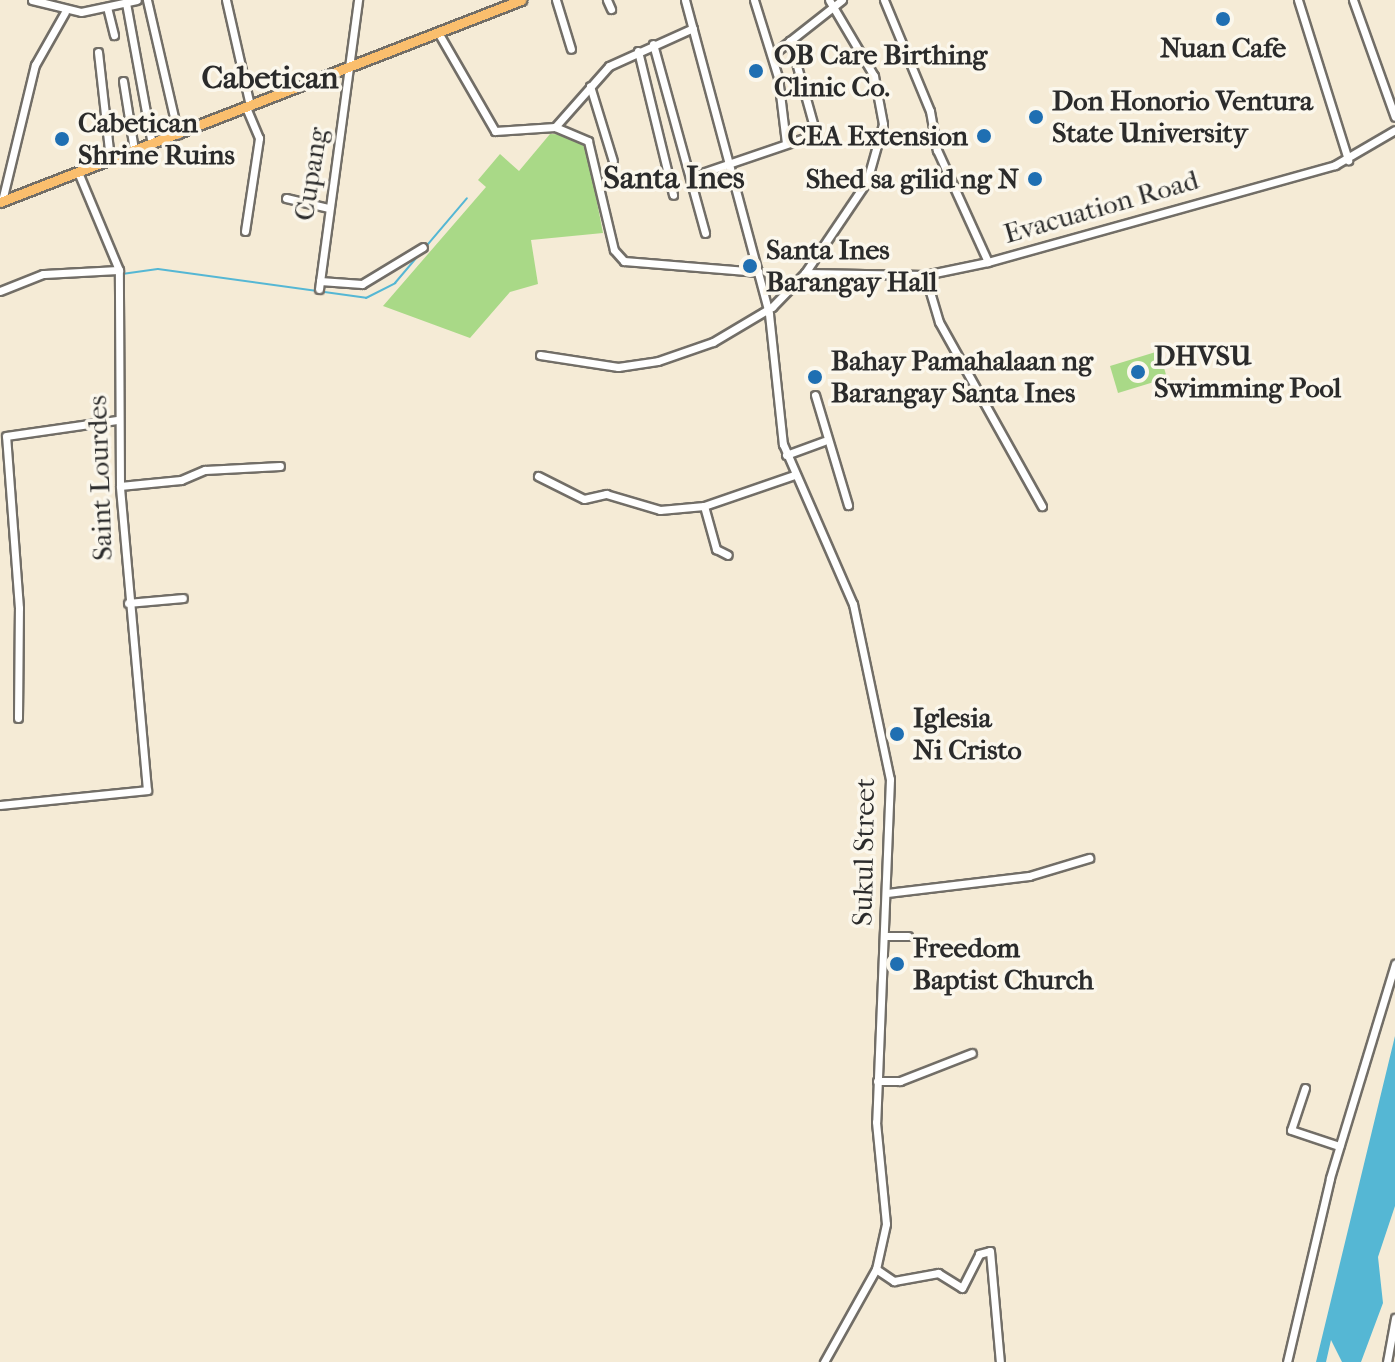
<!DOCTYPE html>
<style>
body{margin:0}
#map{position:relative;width:1395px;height:1362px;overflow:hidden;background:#f5ebd6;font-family:"IM FELL French Canon",serif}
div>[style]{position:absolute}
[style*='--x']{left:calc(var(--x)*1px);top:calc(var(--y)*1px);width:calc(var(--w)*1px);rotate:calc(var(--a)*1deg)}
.green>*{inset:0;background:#a9d987}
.water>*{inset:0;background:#55b7d4}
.stream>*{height:2px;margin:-1px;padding:0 1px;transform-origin:1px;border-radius:1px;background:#55b7d4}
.roads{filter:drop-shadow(2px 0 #726e67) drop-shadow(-2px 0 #726e67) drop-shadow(0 2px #726e67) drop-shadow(0 -2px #726e67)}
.minor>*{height:7px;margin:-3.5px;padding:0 3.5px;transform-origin:3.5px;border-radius:3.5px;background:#fff}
.major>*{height:9px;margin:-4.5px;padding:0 4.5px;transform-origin:4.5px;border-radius:4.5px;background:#fabe6d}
.dots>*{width:22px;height:22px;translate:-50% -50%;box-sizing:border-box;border:4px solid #fbf7ec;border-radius:50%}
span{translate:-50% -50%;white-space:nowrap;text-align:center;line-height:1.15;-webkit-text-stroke:7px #fbf7ec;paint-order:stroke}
.poi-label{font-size:28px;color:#2b2b2b;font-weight:700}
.left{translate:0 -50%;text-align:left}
.right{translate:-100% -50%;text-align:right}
.street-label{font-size:28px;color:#2b2b2b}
.quarter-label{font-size:32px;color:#2b2b2b;font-weight:700}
</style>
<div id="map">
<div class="green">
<i style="clip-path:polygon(550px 134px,575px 135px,587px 151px,603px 233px,531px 240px,538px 284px,510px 292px,470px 338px,383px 306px,486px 187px,478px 180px,500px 154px,519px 171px)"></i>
<i style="clip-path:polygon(1159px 351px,1167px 378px,1118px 393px,1110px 366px)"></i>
</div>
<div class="water">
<i style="clip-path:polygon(1395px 1036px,1395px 1206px,1378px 1257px,1383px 1303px,1361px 1362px,1342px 1362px,1331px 1340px,1326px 1362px,1316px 1362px)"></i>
</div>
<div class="stream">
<i style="--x:122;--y:274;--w:36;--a:-8"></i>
<i style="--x:158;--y:269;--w:210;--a:7.9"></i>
<i style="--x:366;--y:298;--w:33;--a:-27"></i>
<i style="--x:395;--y:283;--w:111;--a:-49.7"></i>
<i style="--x:58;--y:277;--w:58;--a:-2"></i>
</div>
<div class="roads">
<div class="minor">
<i style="--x:32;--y:0;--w:50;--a:13.8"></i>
<i style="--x:81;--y:12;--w:57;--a:-12.1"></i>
<i style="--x:147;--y:0;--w:138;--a:77"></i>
<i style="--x:226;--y:0;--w:109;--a:77.2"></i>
<i style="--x:556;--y:0;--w:51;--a:73"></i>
<i style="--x:607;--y:0;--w:10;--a:66"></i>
<i style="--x:685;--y:0;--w:325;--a:75"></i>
<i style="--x:769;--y:314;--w:131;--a:83.9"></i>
<i style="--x:783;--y:444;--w:175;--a:66.4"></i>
<i style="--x:853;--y:604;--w:179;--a:78.1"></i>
<i style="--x:890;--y:779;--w:343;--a:92.3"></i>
<i style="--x:876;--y:1122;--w:102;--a:84.4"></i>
<i style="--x:886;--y:1224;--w:46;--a:102.5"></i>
<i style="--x:876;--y:1269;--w:107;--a:119.2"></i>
<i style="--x:754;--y:0;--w:81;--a:72.7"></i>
<i style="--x:778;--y:77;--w:66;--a:83.1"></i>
<i style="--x:884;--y:0;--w:120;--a:67.5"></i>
<i style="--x:930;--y:111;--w:40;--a:80"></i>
<i style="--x:937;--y:150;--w:123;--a:65.5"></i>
<i style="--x:1298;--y:0;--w:168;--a:72.6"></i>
<i style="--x:1353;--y:0;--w:124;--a:70.3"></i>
<i style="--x:126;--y:3;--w:143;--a:79.6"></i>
<i style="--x:107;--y:7;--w:29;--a:76"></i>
<i style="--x:439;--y:34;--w:112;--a:60"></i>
<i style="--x:495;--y:131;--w:60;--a:-3.8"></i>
<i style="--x:555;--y:127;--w:36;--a:23"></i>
<i style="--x:588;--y:141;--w:112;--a:76.6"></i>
<i style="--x:614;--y:250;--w:15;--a:48"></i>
<i style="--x:624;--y:261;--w:135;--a:4.7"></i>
<i style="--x:653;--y:44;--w:196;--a:74.6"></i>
<i style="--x:638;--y:51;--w:148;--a:76.3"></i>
<i style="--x:98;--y:52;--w:108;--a:83.6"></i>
<i style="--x:772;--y:55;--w:89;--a:-38.2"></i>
<i style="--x:123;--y:81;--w:70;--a:80.9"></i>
<i style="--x:590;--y:86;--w:78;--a:73"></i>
<i style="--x:555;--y:127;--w:81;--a:-48.5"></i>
<i style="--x:609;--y:66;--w:92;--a:-24.3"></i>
<i style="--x:690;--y:177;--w:133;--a:-18.8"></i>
<i style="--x:816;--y:134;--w:97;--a:-105.6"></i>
<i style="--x:286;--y:198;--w:43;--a:13.4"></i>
<i style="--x:2;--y:201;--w:140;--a:-76.4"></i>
<i style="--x:35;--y:65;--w:61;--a:-60.5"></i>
<i style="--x:245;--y:231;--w:94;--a:-81.4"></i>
<i style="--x:259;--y:138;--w:33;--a:-113"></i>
<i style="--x:805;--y:273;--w:120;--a:1"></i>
<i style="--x:925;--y:275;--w:64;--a:-11.7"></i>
<i style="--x:988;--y:262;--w:360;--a:-15.6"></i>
<i style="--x:1335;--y:165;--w:69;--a:-30.3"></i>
<i style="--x:925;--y:275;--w:49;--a:73.4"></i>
<i style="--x:939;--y:322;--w:211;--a:60.8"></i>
<i style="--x:320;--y:281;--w:42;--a:4.1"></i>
<i style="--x:362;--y:284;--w:71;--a:-31.2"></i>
<i style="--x:319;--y:289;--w:292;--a:-82.3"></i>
<i style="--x:0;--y:291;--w:46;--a:-21.6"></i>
<i style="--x:43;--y:274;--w:76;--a:-3"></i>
<i style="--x:540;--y:355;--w:79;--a:8.7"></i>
<i style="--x:618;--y:367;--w:40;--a:-8.5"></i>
<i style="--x:658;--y:361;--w:58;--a:-19.1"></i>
<i style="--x:713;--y:342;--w:69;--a:-30.7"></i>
<i style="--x:772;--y:307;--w:47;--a:-45.9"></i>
<i style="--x:805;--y:273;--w:111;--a:-56"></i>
<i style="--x:867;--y:181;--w:59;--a:-74.3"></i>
<i style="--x:883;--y:124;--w:49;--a:-100.6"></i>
<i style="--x:874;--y:76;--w:88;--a:-120.6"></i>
<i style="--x:815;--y:395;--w:115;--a:73.3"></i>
<i style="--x:786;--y:455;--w:40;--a:-20.2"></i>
<i style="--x:538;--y:476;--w:51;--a:26.6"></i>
<i style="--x:584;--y:499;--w:23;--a:-13"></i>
<i style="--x:606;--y:494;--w:56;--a:16.5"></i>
<i style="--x:660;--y:510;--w:44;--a:-5.2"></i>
<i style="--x:704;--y:506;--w:95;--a:-19"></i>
<i style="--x:120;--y:486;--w:61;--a:-5.6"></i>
<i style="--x:181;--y:480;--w:26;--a:-23"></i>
<i style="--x:205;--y:470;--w:75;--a:-3.1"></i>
<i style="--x:704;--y:506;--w:45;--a:74.4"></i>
<i style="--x:716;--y:549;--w:13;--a:27"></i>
<i style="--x:128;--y:603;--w:55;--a:-5.2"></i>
<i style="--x:18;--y:718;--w:110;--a:-89.5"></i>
<i style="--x:19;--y:608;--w:172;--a:-94.3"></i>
<i style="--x:6;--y:436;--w:112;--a:-8.2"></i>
<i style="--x:0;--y:805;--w:148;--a:-5.8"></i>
<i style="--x:147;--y:790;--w:305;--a:-95.1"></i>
<i style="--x:120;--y:486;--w:216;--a:-90.3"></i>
<i style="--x:119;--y:270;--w:106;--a:-112.7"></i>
<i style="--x:887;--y:893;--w:143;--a:-6.8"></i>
<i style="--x:1029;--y:876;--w:63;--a:-16.7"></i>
<i style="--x:885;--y:936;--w:23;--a:0"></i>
<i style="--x:877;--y:1081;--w:23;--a:0"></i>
<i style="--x:900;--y:1081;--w:77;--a:-21.3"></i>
<i style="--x:1305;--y:1088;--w:44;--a:108.4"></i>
<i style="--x:1291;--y:1130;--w:51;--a:18.4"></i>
<i style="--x:876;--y:1269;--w:22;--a:34"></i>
<i style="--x:894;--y:1281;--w:45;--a:-10.3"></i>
<i style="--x:938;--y:1273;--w:28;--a:32"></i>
<i style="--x:962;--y:1288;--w:38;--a:-63"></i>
<i style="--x:979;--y:1254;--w:11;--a:-15"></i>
<i style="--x:990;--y:1251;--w:111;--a:84.9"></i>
<i style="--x:1287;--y:1362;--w:189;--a:-76.8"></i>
<i style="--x:1330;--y:1178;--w:224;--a:-73.1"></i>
<i style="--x:1387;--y:1362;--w:45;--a:-79.7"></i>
</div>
<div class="major">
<i style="--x:0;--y:202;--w:559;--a:-21.19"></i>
</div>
</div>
<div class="dots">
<i style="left:1223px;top:19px;background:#1f6fb2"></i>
<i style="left:756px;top:71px;background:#1f6fb2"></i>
<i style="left:1036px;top:117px;background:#1f6fb2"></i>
<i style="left:984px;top:136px;background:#1f6fb2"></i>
<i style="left:62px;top:139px;background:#1f6fb2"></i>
<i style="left:1035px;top:179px;background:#1f6fb2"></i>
<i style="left:750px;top:266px;background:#1f6fb2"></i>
<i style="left:1138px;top:372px;background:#1f6fb2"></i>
<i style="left:815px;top:377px;background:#1f6fb2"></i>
<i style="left:897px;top:734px;background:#1f6fb2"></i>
<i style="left:897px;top:964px;background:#1f6fb2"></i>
</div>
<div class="poi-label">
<span style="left:1223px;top:48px">Nuan Cafe</span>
<span class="left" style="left:774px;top:71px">OB Care Birthing<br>Clinic Co.</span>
<span class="left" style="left:1052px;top:117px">Don Honorio Ventura<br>State University</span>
<span class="left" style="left:78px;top:139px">Cabetican<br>Shrine Ruins</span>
<span class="right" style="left:968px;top:136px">CEA Extension</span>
<span class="right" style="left:1019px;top:179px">Shed sa gilid ng N</span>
<span class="left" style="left:766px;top:266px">Santa Ines<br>Barangay Hall</span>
<span class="left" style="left:1154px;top:372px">DHVSU<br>Swimming Pool</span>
<span class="left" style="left:831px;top:377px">Bahay Pamahalaan ng<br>Barangay Santa Ines</span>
<span class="left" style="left:913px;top:734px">Iglesia<br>Ni Cristo</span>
<span class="left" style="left:913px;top:964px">Freedom<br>Baptist Church</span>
</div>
<div class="street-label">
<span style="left:311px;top:174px;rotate:-81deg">Cupang</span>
<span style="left:1101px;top:207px;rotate:-16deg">Evacuation Road</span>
<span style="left:100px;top:478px;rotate:-92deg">Saint Lourdes</span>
<span style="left:864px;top:852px;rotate:-89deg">Sukul Street</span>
</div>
<div class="quarter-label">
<span style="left:270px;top:78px">Cabetican</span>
<span style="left:674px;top:178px">Santa Ines</span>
</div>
</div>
